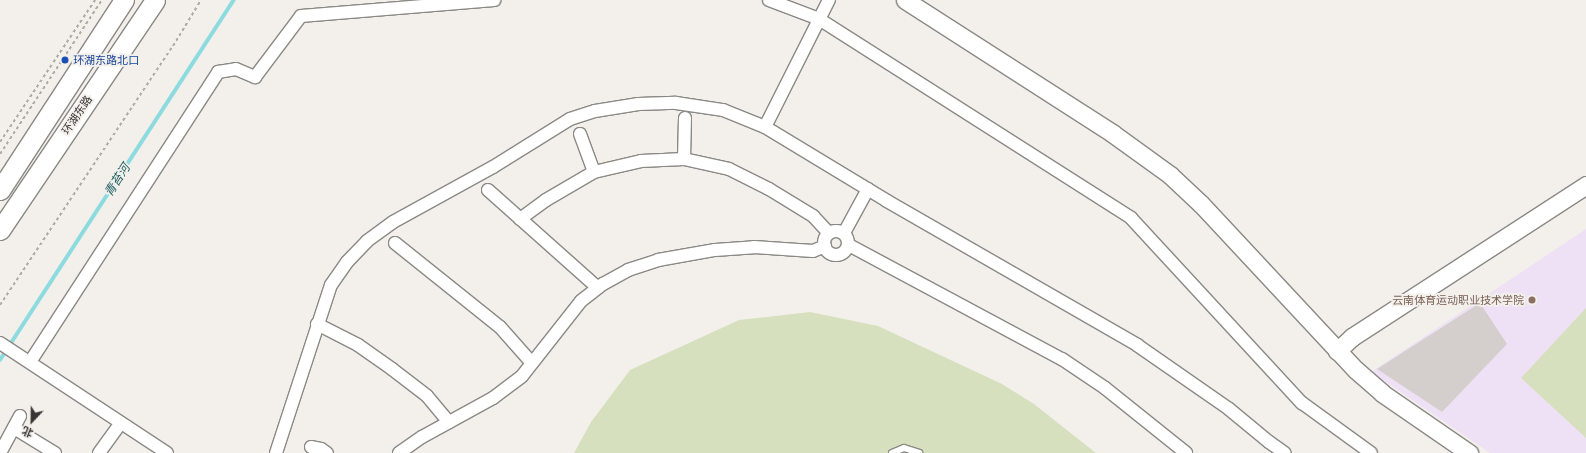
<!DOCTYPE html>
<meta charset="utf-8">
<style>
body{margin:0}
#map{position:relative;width:1586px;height:453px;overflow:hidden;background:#f3f0ec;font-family:"PT Sans","Noto Sans SC",sans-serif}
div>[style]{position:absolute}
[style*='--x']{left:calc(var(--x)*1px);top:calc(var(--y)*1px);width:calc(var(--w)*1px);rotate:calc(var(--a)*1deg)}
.education>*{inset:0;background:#eee1f5}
.green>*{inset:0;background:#d7e0be}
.stream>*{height:3.5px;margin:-1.75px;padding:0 1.75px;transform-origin:1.75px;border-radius:1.75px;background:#8edbdf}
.building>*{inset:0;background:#d4cecd}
.path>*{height:2px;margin-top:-1px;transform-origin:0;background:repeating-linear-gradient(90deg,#acaaa7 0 3px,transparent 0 6px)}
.roads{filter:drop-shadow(1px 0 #8b8985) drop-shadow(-1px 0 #8b8985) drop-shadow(0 1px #8b8985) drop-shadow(0 -1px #8b8985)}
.lane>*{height:6px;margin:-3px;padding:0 3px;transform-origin:3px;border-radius:3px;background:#fff}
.street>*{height:12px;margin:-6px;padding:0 6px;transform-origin:6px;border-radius:6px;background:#fff}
.street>.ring{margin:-6px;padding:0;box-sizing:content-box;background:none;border:12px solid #fff;border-radius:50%}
.secondary>*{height:17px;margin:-8.5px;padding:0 8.5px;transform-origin:8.5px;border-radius:8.5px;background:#fff}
.primary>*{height:19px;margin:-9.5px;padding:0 9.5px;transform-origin:9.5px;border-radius:9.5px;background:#fff}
.dots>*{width:11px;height:11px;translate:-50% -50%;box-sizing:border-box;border:2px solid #f3f0ec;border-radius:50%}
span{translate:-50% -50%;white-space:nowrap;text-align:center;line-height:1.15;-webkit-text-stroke:3.5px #f3f0ec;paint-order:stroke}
.transit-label{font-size:11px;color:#164399}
.left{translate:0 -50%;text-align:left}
.street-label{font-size:11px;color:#363534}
.education-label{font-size:11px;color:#785e54}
.right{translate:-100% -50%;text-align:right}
.water-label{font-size:12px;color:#226164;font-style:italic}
.north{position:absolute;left:12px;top:401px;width:40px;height:40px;-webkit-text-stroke:3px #f3f0ec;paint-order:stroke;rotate:202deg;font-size:11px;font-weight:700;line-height:16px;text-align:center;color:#363534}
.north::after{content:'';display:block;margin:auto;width:14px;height:18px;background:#363534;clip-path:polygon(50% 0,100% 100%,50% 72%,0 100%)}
</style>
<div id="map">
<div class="education">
<i style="clip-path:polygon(1586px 229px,1586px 453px,1490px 453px,1371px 372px)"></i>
</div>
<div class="green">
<i style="clip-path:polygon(1586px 308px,1586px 438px,1521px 378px)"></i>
<i style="clip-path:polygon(810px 312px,878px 326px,1002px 384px,1034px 404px,1096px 453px,574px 453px,591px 422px,630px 370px,739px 320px)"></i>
</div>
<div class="stream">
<i style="--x:0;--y:360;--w:429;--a:-57"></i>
</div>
<div class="building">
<i style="clip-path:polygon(1480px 303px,1507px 344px,1442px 412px,1377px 369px)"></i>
</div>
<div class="path">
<i style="--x:0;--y:142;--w:171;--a:-56.2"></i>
<i style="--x:0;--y:154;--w:185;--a:-56.5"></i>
<i style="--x:0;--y:305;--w:311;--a:-56.3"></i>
<i style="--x:173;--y:46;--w:54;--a:-58.7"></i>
</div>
<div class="roads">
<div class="lane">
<i style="--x:892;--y:453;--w:13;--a:-23"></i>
<i style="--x:904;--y:448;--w:16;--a:18"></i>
</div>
<div class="street">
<i style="--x:769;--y:0;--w:53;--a:20.8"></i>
<i style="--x:819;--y:19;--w:370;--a:32.5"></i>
<i style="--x:1131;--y:218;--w:252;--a:47.3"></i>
<i style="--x:1302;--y:403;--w:85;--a:35.9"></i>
<i style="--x:765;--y:127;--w:142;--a:-63.3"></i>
<i style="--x:580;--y:134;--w:40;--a:69.8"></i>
<i style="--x:684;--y:159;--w:41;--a:-88.6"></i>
<i style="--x:488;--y:190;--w:147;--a:41.7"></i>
<i style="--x:520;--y:219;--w:32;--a:-36"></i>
<i style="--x:546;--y:200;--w:56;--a:-30.3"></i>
<i style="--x:594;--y:172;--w:48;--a:-13.2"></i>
<i style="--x:641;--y:161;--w:43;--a:-2.7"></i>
<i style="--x:684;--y:159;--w:46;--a:12.5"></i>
<i style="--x:729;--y:169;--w:45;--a:26.6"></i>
<i style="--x:769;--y:189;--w:52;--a:31.5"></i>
<i style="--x:813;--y:216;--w:23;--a:47"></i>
<i class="ring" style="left:824px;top:231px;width:12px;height:12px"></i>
<i style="--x:844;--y:233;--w:50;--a:-61.4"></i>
<i style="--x:395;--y:243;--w:134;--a:38.7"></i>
<i style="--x:500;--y:327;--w:48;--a:48.4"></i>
<i style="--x:849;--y:245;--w:242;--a:28.2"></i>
<i style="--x:1062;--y:359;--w:52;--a:34"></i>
<i style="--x:1105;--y:388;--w:104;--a:38.7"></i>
<i style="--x:317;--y:324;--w:46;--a:27.1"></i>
<i style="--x:358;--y:345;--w:42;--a:35.2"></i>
<i style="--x:392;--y:369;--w:44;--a:37.6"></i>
<i style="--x:427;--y:396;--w:34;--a:50"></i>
<i style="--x:0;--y:343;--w:200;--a:33.4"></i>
<i style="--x:30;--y:362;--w:346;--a:-57"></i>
<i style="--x:218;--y:72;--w:18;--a:-9"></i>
<i style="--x:236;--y:69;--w:21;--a:23"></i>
<i style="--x:255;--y:77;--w:76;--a:-53"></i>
<i style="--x:301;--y:16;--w:194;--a:-4.7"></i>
<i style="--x:14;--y:428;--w:48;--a:31.4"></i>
<i style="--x:311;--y:447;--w:10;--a:11"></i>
<i style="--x:321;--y:449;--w:7;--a:34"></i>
<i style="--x:0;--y:453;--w:42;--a:-61.6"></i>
<i style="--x:99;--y:453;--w:37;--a:-54"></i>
<i style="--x:276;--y:453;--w:177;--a:-71.9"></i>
<i style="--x:331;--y:285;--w:28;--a:-55"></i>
<i style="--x:347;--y:262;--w:29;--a:-46"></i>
<i style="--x:367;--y:241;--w:32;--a:-36"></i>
<i style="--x:393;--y:222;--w:114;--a:-28.8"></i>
<i style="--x:493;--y:167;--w:91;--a:-31.9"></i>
<i style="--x:570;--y:119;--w:26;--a:-18"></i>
<i style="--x:595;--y:111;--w:44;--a:-9.2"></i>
<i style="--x:638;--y:104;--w:38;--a:-2"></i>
<i style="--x:676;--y:103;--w:48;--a:8.5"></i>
<i style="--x:723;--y:110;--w:45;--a:22"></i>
<i style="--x:765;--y:127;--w:143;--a:31.2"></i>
<i style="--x:887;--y:201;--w:289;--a:29.9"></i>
<i style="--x:1137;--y:345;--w:112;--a:34.8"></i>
<i style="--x:1229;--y:409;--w:52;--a:39.5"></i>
<i style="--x:1269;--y:442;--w:19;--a:35"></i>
<i style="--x:399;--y:453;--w:28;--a:-35"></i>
<i style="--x:422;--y:437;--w:81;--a:-28.8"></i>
<i style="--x:493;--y:398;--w:36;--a:-37"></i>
<i style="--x:522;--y:376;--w:95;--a:-51.8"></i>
<i style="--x:581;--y:301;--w:28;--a:-38"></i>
<i style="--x:603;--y:284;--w:29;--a:-29"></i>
<i style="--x:628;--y:270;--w:32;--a:-18"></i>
<i style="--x:658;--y:260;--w:58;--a:-10"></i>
<i style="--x:715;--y:250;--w:39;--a:-4"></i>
<i style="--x:754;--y:247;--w:59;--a:3.9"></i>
<i style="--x:813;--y:251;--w:13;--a:-23"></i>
</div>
<div class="secondary">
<i style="--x:905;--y:0;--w:246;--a:32.7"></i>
<i style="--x:1112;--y:133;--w:72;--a:35.9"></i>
<i style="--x:1170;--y:175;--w:42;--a:43.1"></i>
<i style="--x:1201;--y:204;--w:227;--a:47"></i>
<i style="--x:1356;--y:370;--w:35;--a:41"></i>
<i style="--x:1382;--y:393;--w:106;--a:34.6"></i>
<i style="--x:1337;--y:351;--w:21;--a:-43"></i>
<i style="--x:1352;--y:337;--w:279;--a:-33"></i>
</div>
<div class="primary">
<i style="--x:0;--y:190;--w:227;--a:-56.9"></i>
<i style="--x:0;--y:230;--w:277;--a:-56"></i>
</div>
</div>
<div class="dots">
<i style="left:65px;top:60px;background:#1a4fb4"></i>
<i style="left:1532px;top:300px;background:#8d6e63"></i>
</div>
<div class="transit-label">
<span class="left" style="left:73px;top:60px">环湖东路北口</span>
</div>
<div class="street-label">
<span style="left:77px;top:115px;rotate:-56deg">环湖东路</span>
</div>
<div class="education-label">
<span class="right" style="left:1524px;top:300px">云南体育运动职业技术学院</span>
</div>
<div class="water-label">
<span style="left:117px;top:180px;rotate:-57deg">青苔河</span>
</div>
<div class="north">北</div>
</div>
